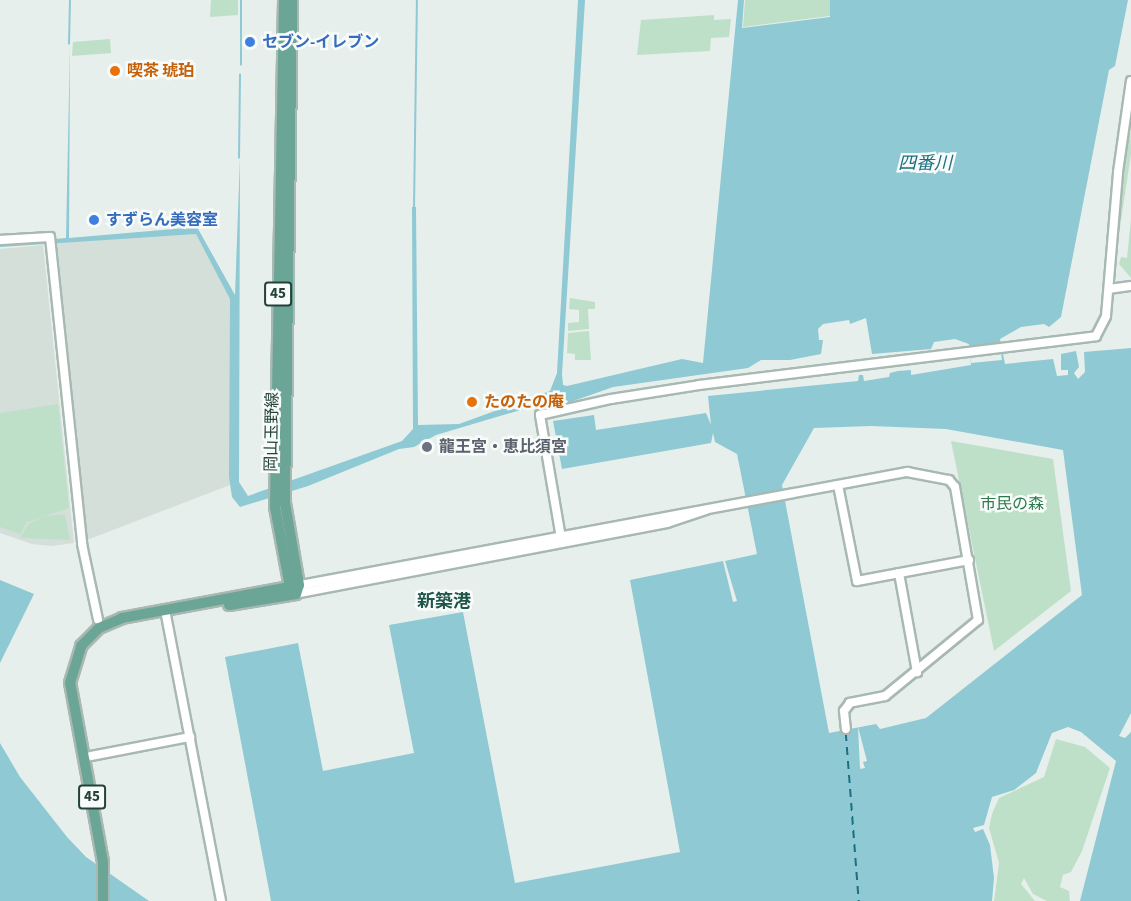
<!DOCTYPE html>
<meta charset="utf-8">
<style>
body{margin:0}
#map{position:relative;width:1131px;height:901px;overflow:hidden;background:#e6efeb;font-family:"Source Sans 3","Noto Sans JP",sans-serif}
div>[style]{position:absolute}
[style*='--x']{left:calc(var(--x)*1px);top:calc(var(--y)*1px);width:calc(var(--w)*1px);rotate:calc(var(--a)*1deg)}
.built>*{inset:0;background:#d4dfda}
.green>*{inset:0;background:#bfe0c8}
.water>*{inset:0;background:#8ec9d4}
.pier>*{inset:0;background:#e6efeb}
.stream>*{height:1.5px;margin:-0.75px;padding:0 0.75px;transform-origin:0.75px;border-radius:0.75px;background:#8ec9d4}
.ferry>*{height:1.5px;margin-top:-0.75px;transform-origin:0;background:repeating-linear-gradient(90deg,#1c6f80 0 8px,transparent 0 14px)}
.roads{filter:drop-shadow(2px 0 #a8b8b2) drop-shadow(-2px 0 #a8b8b2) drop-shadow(0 2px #a8b8b2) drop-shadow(0 -2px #a8b8b2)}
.tertiary>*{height:8px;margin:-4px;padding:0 4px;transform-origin:4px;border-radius:4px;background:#fff}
.primary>*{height:10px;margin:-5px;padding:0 5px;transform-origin:5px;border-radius:5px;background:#6aa596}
.dots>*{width:16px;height:16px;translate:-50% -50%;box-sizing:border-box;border:3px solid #f7fbf9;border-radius:50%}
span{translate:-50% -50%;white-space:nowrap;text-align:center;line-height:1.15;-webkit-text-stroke:5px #f7fbf9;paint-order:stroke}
.shield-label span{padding:2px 4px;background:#f7fbf9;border:2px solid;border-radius:4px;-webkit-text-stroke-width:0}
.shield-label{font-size:15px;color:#24423a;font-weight:700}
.shop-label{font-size:16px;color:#366cbe;font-weight:700}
.left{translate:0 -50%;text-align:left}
.food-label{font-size:16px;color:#c56008;font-weight:700}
.street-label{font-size:16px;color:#24423a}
.worship-label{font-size:16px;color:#5b616d;font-weight:700}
.park-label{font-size:16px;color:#2d7a4b}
.water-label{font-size:18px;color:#1c6f80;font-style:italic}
.neighbourhood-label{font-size:18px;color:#1f5548;font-weight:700}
</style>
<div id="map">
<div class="built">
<i style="clip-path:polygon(196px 233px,230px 298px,230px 485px,87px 540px,57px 243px)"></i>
<i style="clip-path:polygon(43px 245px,74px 543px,52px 546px,32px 544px,0 533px,0 249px)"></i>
</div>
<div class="green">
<i style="clip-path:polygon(211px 0,238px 0,238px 15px,210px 17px)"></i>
<i style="clip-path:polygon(745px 0,830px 0,830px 16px,743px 27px)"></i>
<i style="clip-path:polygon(714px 15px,714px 20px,731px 19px,729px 37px,711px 38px,710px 51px,637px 55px,641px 20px)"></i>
<i style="clip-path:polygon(110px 39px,111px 53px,72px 56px,73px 42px)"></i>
<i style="clip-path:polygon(1130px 111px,1131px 154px,1116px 254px)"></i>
<i style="clip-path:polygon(1131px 219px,1131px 278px,1119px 264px,1121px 257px,1127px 258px)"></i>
<i style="clip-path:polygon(570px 298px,595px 302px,595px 309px,588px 309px,589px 329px,568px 331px,568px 323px,579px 322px,579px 310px,569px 309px)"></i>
<i style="clip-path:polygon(589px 331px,591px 360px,575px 360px,575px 354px,567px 353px,568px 333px)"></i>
<i style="clip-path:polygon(58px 404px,69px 508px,27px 522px,20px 534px,0 527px,0 413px)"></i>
<i style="clip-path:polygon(951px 441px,1053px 459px,1071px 591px,994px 651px)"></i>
<i style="clip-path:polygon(65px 514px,70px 540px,20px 538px,28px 524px,45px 516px)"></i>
<i style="clip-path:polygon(1056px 739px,1085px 747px,1110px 768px,1082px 851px,1071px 872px,1063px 875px,1060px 887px,1069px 891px,1070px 901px,1047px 901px,1033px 894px,1024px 878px,1021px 884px,1035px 901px,994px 901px,999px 863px,989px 828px,992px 814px,999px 798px,1044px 777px)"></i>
</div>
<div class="water">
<i style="clip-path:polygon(evenodd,578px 0,585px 0,562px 374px,563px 385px,567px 386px,682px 359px,703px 363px,738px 0,744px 0,742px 28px,830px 17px,830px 0,1128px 0,1115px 66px,1109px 70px,1061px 317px,1049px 327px,1044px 324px,1021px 327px,1000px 339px,1005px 364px,1053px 359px,1057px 376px,1068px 375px,1068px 370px,1061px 370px,1061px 354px,1076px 351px,1079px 367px,1074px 373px,1078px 379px,1085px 372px,1084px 352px,1131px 348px,1131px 713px,1119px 736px,1125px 738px,1131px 732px,1131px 901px,1080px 901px,1116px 761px,1081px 732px,1068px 727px,1052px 733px,1036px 773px,1014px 790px,992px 797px,984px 825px,973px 828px,975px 832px,983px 829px,990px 845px,994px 878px,992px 901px,271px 901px,225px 657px,298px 643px,323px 771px,414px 753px,389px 625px,463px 612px,515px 883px,680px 852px,630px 580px,723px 561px,733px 602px,737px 601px,725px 561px,757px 554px,737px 454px,715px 442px,713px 433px,711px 443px,562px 469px,553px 421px,594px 415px,596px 430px,706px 413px,711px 425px,708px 396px,858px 381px,859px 375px,863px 375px,864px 381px,889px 377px,890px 373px,898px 371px,911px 370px,911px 375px,971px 365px,969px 344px,955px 339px,934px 342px,931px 349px,872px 354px,866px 318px,850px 324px,849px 320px,823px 324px,818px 329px,819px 340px,823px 340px,821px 354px,790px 360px,761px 360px,748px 368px,613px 387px,562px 405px,561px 401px,534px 406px,436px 435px,414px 447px,399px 449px,308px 486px,240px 507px,232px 497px,229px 477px,230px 299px,196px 234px,0 247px,0 244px,66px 238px,70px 44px,69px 238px,197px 227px,235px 295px,240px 157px,239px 482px,248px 496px,402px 441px,413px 429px,412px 207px,416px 207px,418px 425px,459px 424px,550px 391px,557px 373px,578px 0,871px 426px,946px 429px,1063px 450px,1082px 595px,926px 718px,880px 729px,876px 724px,829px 733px,782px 485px,814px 428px,871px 426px)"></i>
<i style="clip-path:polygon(0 580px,34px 594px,0 663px)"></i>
<i style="clip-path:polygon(0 743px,20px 777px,67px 837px,86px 857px,149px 901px,0 901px)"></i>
</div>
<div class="pier">
<i style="clip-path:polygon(977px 345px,1000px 346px,1002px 360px,971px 363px,969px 346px)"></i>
<i style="clip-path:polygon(858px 727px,867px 761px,863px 762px,865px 768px,860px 769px)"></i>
</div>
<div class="stream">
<i style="--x:69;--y:44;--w:44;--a:-88.7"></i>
<i style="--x:241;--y:65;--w:65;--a:-90"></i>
<i style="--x:239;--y:158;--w:83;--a:-89.3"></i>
<i style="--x:414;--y:209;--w:209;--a:-89.2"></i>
</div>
<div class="ferry">
<i style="--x:846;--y:733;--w:169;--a:85.6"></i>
</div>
<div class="roads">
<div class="tertiary">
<i style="--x:0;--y:240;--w:50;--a:-3.4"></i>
<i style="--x:50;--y:237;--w:309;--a:84"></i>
<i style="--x:82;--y:544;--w:77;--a:78"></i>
<i style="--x:1109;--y:289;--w:22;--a:-8"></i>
<i style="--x:838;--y:485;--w:98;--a:78.8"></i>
<i style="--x:857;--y:581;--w:114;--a:-10.6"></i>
<i style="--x:706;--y:510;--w:41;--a:161.6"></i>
<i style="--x:667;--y:523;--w:378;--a:169.2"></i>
<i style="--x:296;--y:594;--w:9;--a:-131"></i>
<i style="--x:290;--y:587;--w:628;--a:-10.56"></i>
<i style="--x:907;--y:472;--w:43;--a:10.8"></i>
<i style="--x:949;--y:480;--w:9;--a:49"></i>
<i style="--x:955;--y:487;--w:135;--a:80.2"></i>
<i style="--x:978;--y:620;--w:120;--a:140.7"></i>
<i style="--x:885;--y:696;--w:36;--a:169"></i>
<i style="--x:850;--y:703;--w:10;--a:127"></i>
<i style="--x:844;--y:711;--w:18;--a:84"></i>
<i style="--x:561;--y:538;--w:125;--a:-99.7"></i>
<i style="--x:540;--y:415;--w:73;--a:-12.7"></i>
<i style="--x:611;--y:399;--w:89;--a:-9"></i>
<i style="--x:699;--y:385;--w:400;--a:-7"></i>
<i style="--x:1096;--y:336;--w:22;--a:-63"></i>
<i style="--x:1106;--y:316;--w:144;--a:-85.2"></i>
<i style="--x:1118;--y:172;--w:92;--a:-81.9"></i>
<i style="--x:899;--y:573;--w:101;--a:79.7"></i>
<i style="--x:165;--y:610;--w:296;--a:79.1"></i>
<i style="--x:91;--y:756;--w:101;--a:-10.9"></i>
</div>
<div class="primary">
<i style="--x:229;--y:605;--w:68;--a:-9.3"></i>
<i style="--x:296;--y:594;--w:9;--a:-72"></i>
<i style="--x:299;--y:585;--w:83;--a:-99.7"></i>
<i style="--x:285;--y:503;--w:503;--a:-89.2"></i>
<i style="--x:103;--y:901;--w:39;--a:-90"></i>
<i style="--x:103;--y:862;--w:182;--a:-100.4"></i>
<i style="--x:70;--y:683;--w:39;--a:-73"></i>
<i style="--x:81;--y:646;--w:25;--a:-45"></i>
<i style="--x:99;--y:628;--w:25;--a:-23"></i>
<i style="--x:122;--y:618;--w:171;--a:-10.5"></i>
<i style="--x:290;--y:587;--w:81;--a:-100.6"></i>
<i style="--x:275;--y:507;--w:507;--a:-88.98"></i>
</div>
</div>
<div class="dots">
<i style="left:250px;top:42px;background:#3f7fe0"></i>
<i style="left:115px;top:71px;background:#e8710a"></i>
<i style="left:94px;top:220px;background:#3f7fe0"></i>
<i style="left:472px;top:402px;background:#e8710a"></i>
<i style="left:427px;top:447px;background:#6b7280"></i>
</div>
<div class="shield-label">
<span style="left:278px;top:294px">45</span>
<span style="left:92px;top:797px">45</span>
</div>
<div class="shop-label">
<span class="left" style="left:262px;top:42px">セブン-イレブン</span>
<span class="left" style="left:106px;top:220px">すずらん美容室</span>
</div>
<div class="food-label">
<span class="left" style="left:127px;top:71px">喫茶 琥珀</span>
<span class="left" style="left:484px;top:402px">たのたの庵</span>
</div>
<div class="street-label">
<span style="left:272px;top:432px;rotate:-89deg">岡山玉野線</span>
</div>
<div class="worship-label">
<span class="left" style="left:439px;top:447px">龍王宮・恵比須宮</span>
</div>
<div class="park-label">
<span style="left:1012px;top:504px">市民の森</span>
</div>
<div class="water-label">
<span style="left:925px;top:164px">四番川</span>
</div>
<div class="neighbourhood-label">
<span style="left:444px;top:602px">新築港</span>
</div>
</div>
